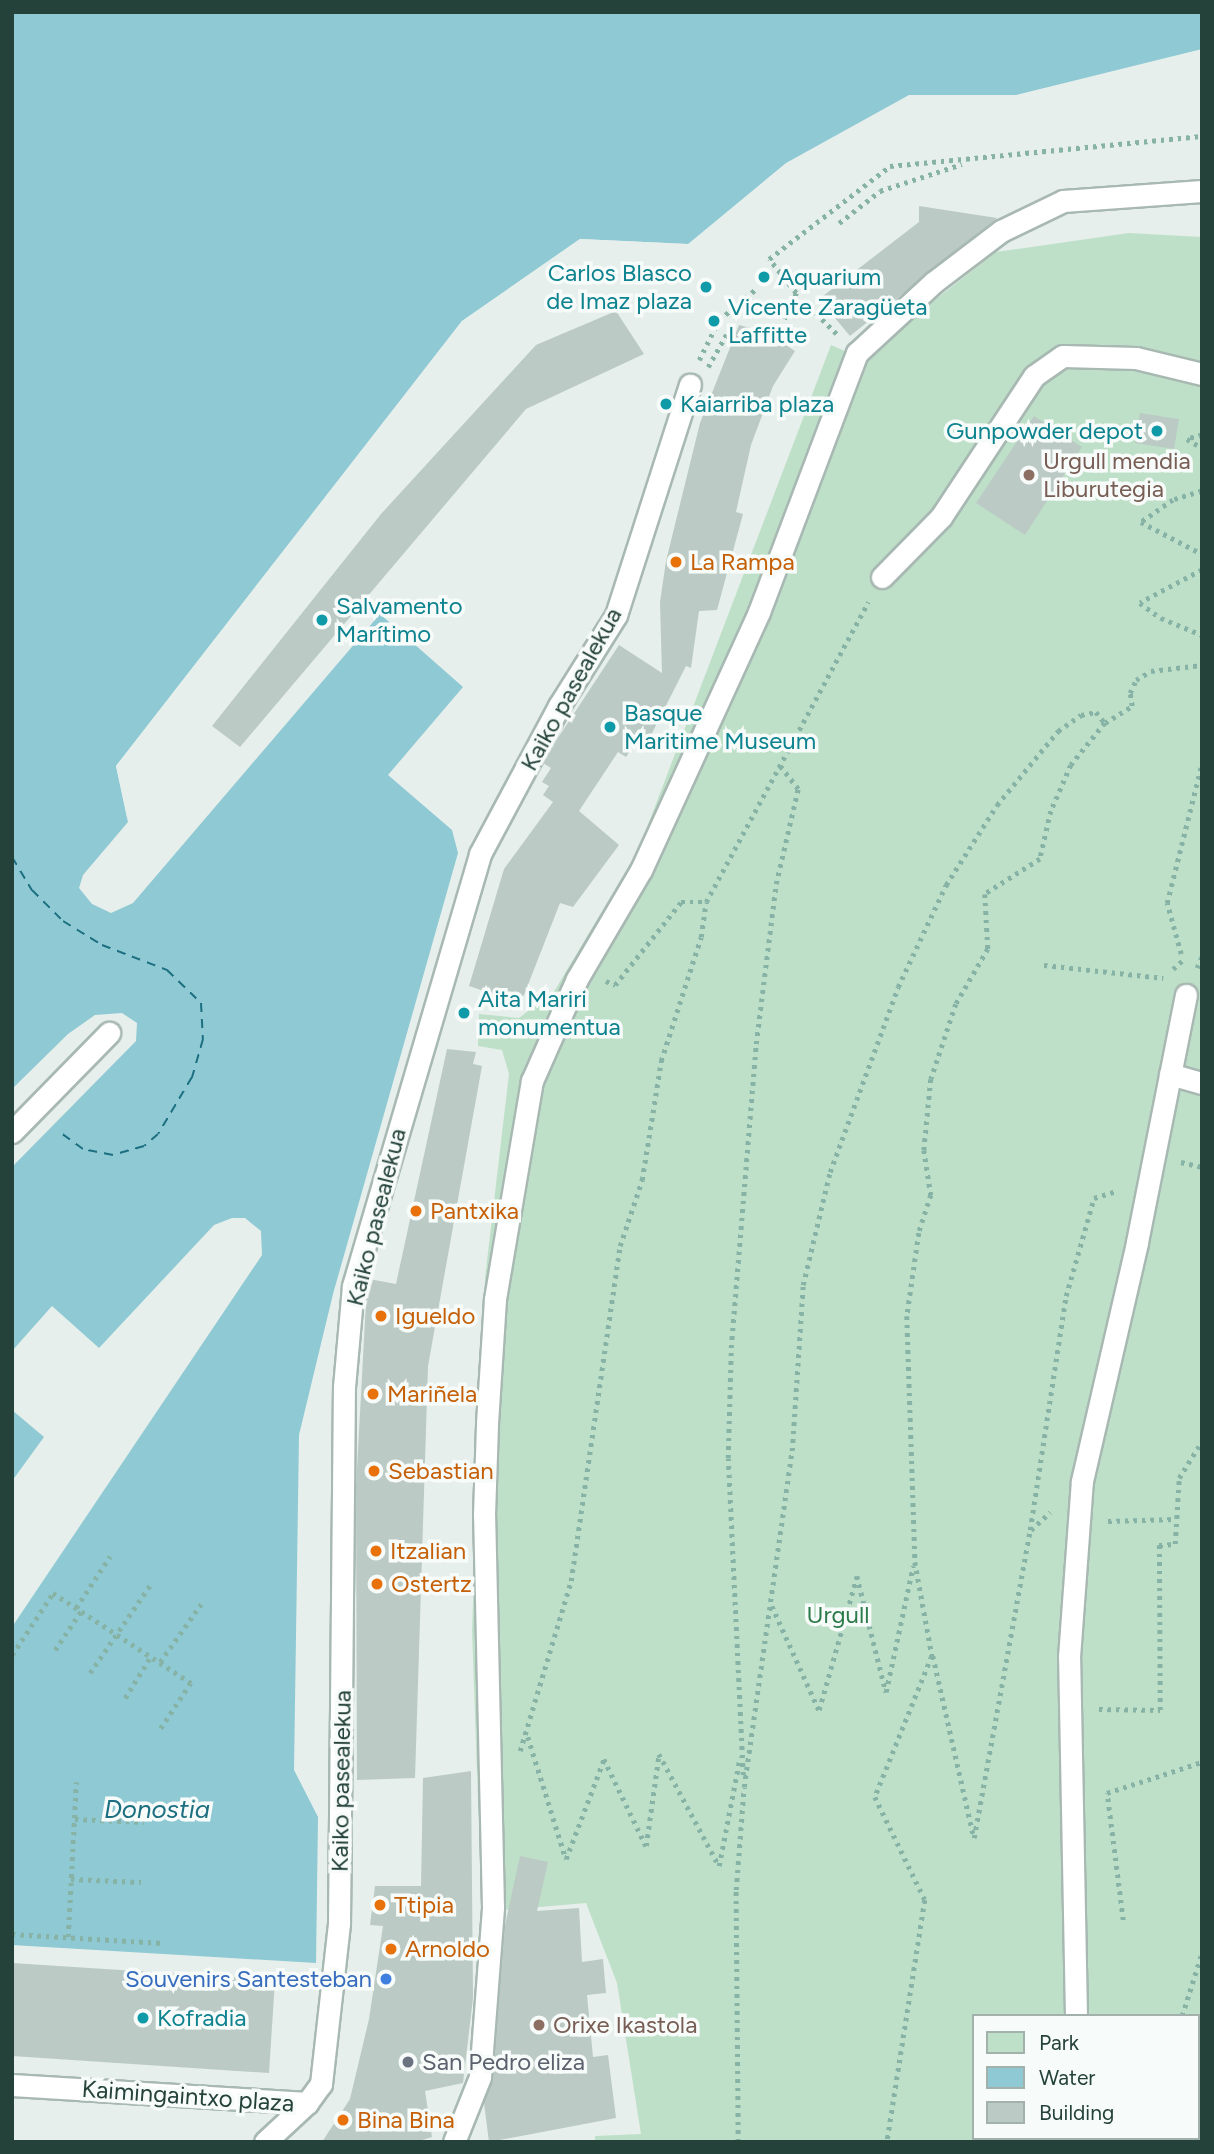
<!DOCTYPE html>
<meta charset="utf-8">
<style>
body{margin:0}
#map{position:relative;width:1214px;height:2154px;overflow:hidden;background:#e6efeb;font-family:Figtree,sans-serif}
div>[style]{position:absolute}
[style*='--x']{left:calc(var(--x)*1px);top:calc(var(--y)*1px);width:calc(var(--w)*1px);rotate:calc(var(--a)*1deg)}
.green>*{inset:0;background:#bfe0c8}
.water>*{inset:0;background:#8ec9d4}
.pier>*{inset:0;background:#e6efeb}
.ferry>*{height:2px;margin-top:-1px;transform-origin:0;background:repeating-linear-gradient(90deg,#1c6f80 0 9px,transparent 0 16px)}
.building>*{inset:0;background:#bbcac4}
.path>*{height:4.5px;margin-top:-2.25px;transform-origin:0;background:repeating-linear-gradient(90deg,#86b3a5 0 3.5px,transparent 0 8.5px)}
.roads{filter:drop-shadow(2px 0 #a8b8b2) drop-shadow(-2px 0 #a8b8b2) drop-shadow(0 2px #a8b8b2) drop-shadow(0 -2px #a8b8b2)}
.pedestrian>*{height:21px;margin:-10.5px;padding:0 10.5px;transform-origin:10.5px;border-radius:10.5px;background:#fff}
.dots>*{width:19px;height:19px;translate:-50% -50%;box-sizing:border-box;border:4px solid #f7fbf9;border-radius:50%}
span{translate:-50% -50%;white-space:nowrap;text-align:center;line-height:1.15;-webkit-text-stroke:7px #f7fbf9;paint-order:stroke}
.culture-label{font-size:24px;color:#0d838f}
.right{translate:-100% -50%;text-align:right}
.left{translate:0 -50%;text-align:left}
.education-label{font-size:24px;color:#785e54}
.food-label{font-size:24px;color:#c56008}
.street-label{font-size:24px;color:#24423a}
.park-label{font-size:24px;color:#2d7a4b}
.shop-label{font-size:24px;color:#366cbe}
.worship-label{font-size:24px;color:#5b616d}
.water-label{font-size:26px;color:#1c6f80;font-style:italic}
.frame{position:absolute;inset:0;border:14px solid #24423a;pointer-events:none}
.legend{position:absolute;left:972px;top:2014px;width:228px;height:126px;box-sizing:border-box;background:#f7fbf9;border:2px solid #a3b1ad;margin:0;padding:9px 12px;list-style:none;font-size:21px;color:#24423a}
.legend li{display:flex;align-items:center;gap:14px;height:35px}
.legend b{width:35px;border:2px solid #a3b1ad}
</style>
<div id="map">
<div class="green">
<i style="clip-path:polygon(evenodd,1129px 233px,1202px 237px,1202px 2142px,595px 2142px,595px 2136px,641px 2134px,617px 1983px,586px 1903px,482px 1912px,472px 1630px,485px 1278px,509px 1074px,502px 1050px,478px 1046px,479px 1014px,519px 1018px,555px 990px,638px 851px,831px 345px,861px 358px,996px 252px,1129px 233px,974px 2016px,1198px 2016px,1198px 2138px,974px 2138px,974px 2016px)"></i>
</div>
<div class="water">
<i style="clip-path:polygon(12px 12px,1202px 12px,1202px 49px,1016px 95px,909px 95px,786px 163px,688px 244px,580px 239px,462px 321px,116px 766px,128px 822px,83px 875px,79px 888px,92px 904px,111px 913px,133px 903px,380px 614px,463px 687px,388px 775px,452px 830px,458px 853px,333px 1294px,299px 1435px,294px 1770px,318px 1817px,316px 1963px,12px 1945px,12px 1627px,262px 1255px,261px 1231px,245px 1218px,232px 1218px,214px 1225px,99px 1348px,52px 1306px,12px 1351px,12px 1167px,136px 1041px,137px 1023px,122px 1013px,95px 1015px,68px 1034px,12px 1089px)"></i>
<i style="clip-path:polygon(12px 1410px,44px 1437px,12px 1481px)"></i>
</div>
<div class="pier">
<i style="clip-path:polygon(580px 239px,688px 244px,581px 243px,464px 323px,120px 767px,128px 822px,116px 766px,462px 321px)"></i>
</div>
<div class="ferry">
<i style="--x:12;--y:857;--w:39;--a:59"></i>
<i style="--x:32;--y:890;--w:44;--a:45"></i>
<i style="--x:63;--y:921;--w:46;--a:31.6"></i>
<i style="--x:102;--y:945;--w:70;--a:21"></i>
<i style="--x:167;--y:970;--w:47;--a:44.1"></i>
<i style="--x:201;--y:1003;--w:36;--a:87"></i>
<i style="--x:203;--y:1039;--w:40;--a:106"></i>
<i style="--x:192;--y:1077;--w:66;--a:120.8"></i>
<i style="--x:158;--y:1134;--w:18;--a:139"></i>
<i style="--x:144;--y:1146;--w:32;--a:164"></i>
<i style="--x:113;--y:1155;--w:31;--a:-169"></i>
<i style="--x:83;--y:1149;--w:27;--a:-144"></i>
</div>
<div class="building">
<i style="clip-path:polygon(919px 206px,997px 218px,850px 336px,819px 299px,919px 222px)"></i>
<i style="clip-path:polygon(616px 311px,644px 354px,526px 409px,240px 747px,212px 726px,381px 514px,536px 345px)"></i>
<i style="clip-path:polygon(739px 325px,766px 332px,795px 351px,773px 386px,751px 445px,736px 512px,743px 514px,717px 610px,699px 611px,691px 668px,686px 666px,647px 743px,639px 738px,626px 757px,618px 752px,579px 811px,619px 845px,573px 907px,560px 903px,524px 995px,514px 1001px,469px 986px,504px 869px,553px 802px,543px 795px,549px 786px,542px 782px,551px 768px,543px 763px,552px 747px,619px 645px,662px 673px,660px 602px,666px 561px,700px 423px)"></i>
<i style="clip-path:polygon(1140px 413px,1179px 419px,1174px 449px,1135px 443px)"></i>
<i style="clip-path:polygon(1034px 416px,1082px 447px,1025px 535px,976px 503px)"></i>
<i style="clip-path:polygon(447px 1049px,476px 1052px,473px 1064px,482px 1066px,428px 1366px,415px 1778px,357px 1780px,356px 1487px,367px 1284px,369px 1279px,396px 1284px)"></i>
<i style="clip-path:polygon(471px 1771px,473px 1998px,463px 2083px,425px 2091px,432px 2137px,416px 2142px,322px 2142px,350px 2099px,369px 2019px,383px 1926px,370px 1925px,375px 1886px,421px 1886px,423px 1778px)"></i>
<i style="clip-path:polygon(520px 1856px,548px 1862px,537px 1911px,579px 1908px,582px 1962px,603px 1959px,606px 1993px,587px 1995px,593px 2057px,608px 2055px,616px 2118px,489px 2142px,484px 2103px,493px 2078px,505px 1925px)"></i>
<i style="clip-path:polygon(12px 1963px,275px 1980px,269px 2073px,12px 2056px)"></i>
</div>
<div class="path">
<i style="--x:839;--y:223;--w:52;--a:-38"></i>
<i style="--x:880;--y:191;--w:86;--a:-18.2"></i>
<i style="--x:810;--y:307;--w:38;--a:45"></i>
<i style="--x:784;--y:319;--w:29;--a:-65"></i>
<i style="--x:796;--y:293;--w:43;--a:-128.5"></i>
<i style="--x:769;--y:259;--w:153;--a:-37.5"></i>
<i style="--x:890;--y:166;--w:313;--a:-5.5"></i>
<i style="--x:699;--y:360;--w:45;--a:-63.4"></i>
<i style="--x:719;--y:320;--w:48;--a:-40"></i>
<i style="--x:708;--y:367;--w:45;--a:-60.6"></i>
<i style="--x:1202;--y:435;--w:16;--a:165"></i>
<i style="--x:1187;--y:439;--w:17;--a:31"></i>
<i style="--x:1202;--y:491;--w:30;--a:163"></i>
<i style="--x:1173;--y:500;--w:39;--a:145"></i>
<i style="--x:1141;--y:522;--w:69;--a:27.7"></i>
<i style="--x:1202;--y:570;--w:70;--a:152"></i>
<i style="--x:1140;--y:603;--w:26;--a:36"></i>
<i style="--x:1161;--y:618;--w:44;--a:22.5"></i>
<i style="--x:1105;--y:723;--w:32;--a:-32"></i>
<i style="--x:1132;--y:706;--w:13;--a:-99"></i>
<i style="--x:1130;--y:693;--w:14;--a:-65"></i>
<i style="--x:1136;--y:680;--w:17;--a:-31"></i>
<i style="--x:1151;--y:671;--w:51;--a:-6.7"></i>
<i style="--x:1181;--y:954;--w:53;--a:-105.4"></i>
<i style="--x:1167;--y:903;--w:144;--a:-76"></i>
<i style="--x:1044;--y:965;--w:120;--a:6.2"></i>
<i style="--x:1197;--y:968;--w:13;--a:-67"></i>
<i style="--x:1173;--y:969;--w:13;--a:-42"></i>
<i style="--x:606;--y:981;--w:10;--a:24"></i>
<i style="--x:615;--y:985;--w:106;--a:-51.5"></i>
<i style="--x:681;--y:902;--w:25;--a:0"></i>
<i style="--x:1181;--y:1162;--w:22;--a:13"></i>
<i style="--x:1108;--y:1521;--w:68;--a:-1.7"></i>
<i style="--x:1031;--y:1530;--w:26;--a:-43"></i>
<i style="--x:772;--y:1606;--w:114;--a:65.7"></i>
<i style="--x:819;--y:1710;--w:139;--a:-74.2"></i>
<i style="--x:857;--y:1576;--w:120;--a:76"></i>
<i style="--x:886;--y:1692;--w:129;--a:-77.9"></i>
<i style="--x:76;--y:1608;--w:62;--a:-56.8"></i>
<i style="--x:55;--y:1650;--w:47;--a:-56.3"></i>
<i style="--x:12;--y:1655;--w:74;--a:-56.5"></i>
<i style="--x:53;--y:1593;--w:165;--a:33.1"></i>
<i style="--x:191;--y:1683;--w:56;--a:123.4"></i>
<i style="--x:933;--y:1656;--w:187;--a:77.3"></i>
<i style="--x:974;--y:1838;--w:313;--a:-79.7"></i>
<i style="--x:1030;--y:1530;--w:237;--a:-81.3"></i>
<i style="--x:1066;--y:1296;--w:102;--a:-74.1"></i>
<i style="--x:1094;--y:1198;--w:24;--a:-17"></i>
<i style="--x:160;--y:1662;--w:71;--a:-54.7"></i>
<i style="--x:90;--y:1673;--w:108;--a:-55.6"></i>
<i style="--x:125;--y:1698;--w:49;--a:-58.2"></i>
<i style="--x:1099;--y:1709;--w:61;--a:0.9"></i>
<i style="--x:1160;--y:1710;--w:165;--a:-90.3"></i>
<i style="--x:1159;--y:1545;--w:16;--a:-4"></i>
<i style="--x:1175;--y:1544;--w:66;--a:-86.5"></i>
<i style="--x:1179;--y:1478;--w:44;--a:-58.1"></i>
<i style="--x:528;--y:1737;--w:128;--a:72.7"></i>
<i style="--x:566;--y:1859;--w:107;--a:-69.2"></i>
<i style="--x:604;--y:1759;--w:97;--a:64.2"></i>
<i style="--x:646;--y:1846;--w:93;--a:-82"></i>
<i style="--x:659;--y:1754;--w:127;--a:61.8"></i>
<i style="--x:719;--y:1866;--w:111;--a:-79.1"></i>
<i style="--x:520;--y:1751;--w:177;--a:-73.3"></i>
<i style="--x:571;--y:1581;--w:339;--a:-81.7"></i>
<i style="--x:620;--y:1246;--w:70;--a:-71.6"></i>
<i style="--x:642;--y:1180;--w:121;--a:-80.9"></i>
<i style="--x:661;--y:1061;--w:130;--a:-72.1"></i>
<i style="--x:701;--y:937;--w:35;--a:-82"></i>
<i style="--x:706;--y:902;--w:341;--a:-61.6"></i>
<i style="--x:743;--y:1775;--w:317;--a:-92.7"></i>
<i style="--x:728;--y:1458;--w:110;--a:-88.4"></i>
<i style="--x:731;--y:1348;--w:305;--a:-85.3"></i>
<i style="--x:756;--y:1044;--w:161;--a:-82.9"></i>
<i style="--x:776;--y:884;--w:98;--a:-77"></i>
<i style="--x:798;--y:789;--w:31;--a:-128"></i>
<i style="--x:744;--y:1787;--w:339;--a:-81.9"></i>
<i style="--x:792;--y:1451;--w:166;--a:-86.2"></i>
<i style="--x:803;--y:1285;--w:116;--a:-76.6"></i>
<i style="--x:830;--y:1172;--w:197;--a:-69.8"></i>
<i style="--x:898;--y:987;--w:113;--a:-64.8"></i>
<i style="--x:946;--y:885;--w:95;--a:-57.5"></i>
<i style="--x:997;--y:805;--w:96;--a:-50.5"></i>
<i style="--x:1058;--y:731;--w:28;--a:-35"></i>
<i style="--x:1081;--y:715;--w:15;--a:-11"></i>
<i style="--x:1096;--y:712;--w:14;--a:51"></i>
<i style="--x:1105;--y:723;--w:54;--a:129"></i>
<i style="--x:1071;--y:765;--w:50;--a:113.5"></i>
<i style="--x:1051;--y:811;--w:49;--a:102.9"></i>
<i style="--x:1040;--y:859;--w:65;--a:147.5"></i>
<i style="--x:985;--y:894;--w:55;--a:86.9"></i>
<i style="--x:988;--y:949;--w:64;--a:120.2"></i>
<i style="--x:956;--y:1004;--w:79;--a:108.4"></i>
<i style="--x:931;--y:1079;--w:71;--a:95.6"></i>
<i style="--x:924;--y:1150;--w:46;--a:81.2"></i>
<i style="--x:931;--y:1195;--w:40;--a:108"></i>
<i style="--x:919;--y:1233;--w:84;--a:98.2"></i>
<i style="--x:907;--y:1316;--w:246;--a:88.1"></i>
<i style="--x:915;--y:1562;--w:96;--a:79.7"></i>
<i style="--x:932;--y:1656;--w:152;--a:112"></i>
<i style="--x:875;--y:1797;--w:114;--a:64.1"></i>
<i style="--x:925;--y:1900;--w:245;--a:98.9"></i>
<i style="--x:75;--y:1819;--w:69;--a:2.5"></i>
<i style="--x:71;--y:1879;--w:70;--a:2.5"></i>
<i style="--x:1123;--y:1920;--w:128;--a:-97.2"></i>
<i style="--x:1107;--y:1793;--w:100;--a:-18.1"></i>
<i style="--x:12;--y:1934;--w:151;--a:3.4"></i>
<i style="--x:68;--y:1937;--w:155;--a:-87"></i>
<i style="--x:1182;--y:2016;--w:67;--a:-72.6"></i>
<i style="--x:1198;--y:2076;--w:4;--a:-14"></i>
<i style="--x:1198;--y:2104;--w:4;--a:14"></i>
<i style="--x:1198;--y:2138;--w:4;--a:0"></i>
<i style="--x:1155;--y:2141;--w:8;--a:0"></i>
<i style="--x:738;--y:2142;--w:252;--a:-90.5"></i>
<i style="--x:736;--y:1890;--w:103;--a:-85.6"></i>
<i style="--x:1178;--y:2142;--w:4;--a:-90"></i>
</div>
<div class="roads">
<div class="pedestrian">
<i style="--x:882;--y:577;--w:84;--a:-45.5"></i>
<i style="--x:941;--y:517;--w:169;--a:-56.6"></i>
<i style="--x:1034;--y:376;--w:35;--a:-35"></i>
<i style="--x:1063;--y:356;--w:73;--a:1.6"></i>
<i style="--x:1136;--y:358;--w:68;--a:13.6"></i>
<i style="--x:1170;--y:1074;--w:33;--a:16"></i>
<i style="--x:12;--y:1132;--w:139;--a:-45.6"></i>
<i style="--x:1076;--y:2016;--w:359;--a:-91.1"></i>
<i style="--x:1069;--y:1657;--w:176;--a:-85.8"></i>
<i style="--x:1082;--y:1481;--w:245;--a:-77"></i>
<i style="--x:1137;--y:1242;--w:252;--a:-78.8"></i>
<i style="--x:12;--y:2085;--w:296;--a:3.5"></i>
<i style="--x:265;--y:2142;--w:57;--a:-42.9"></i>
<i style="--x:307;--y:2103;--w:24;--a:-54"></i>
<i style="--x:321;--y:2084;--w:161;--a:-83.6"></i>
<i style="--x:339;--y:1924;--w:537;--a:-89.47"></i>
<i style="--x:344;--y:1387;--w:101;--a:-84.9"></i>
<i style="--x:353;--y:1286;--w:450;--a:-73.6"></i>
<i style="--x:480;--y:854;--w:168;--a:-61.9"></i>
<i style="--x:559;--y:706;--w:107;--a:-57.9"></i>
<i style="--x:616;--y:615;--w:242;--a:-72.2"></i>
<i style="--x:454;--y:2142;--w:70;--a:-68.2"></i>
<i style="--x:480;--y:2077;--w:170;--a:-85.6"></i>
<i style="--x:493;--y:1907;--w:392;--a:-91.3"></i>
<i style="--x:484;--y:1515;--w:92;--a:-88.1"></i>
<i style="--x:487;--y:1423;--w:124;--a:-86.3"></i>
<i style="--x:495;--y:1299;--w:221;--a:-80.4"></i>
<i style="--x:532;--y:1081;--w:111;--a:-66.2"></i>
<i style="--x:577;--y:979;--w:126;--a:-59.6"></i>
<i style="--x:641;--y:870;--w:284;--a:-65.4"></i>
<i style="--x:759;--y:612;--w:277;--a:-69.3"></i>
<i style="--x:857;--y:353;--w:105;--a:-42.7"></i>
<i style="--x:934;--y:282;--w:84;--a:-37.3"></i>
<i style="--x:1001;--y:231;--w:69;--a:-25.8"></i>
<i style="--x:1063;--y:201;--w:139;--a:-4.1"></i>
<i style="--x:1077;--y:2142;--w:4;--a:-90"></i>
</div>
</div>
<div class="dots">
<i style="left:764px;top:277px;background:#0f9aa8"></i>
<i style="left:706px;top:287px;background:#0f9aa8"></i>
<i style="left:714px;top:321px;background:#0f9aa8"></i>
<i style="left:666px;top:404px;background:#0f9aa8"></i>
<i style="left:1157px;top:431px;background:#0f9aa8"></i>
<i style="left:1029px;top:475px;background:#8d6e63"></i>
<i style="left:676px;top:562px;background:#e8710a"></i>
<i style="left:322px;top:620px;background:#0f9aa8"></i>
<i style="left:610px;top:727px;background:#0f9aa8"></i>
<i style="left:464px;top:1013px;background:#0f9aa8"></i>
<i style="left:416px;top:1211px;background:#e8710a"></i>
<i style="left:381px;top:1316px;background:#e8710a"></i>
<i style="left:373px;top:1394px;background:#e8710a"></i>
<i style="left:374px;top:1471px;background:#e8710a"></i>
<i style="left:376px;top:1551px;background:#e8710a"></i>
<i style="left:377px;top:1584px;background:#e8710a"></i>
<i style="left:380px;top:1905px;background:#e8710a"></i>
<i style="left:391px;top:1949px;background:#e8710a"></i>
<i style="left:386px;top:1979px;background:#3f7fe0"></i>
<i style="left:143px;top:2018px;background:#0f9aa8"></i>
<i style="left:539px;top:2025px;background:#8d6e63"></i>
<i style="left:408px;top:2062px;background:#6b7280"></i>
<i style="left:343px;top:2120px;background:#e8710a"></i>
</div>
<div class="culture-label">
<span class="right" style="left:692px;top:287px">Carlos Blasco<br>de Imaz plaza</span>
<span class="left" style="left:778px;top:277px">Aquarium</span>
<span class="left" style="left:728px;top:321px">Vicente Zaragüeta<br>Laffitte</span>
<span class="left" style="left:680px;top:404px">Kaiarriba plaza</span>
<span class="right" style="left:1143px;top:431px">Gunpowder depot</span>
<span class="left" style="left:336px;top:620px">Salvamento<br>Marítimo</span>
<span class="left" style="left:624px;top:727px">Basque<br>Maritime Museum</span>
<span class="left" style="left:478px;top:1013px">Aita Mariri<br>monumentua</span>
<span class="left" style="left:157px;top:2018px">Kofradia</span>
</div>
<div class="education-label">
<span class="left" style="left:1043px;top:475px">Urgull mendia<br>Liburutegia</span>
<span class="left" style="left:553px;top:2025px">Orixe Ikastola</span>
</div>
<div class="food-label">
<span class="left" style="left:690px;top:562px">La Rampa</span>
<span class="left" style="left:430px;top:1211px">Pantxika</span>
<span class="left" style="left:395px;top:1316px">Igueldo</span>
<span class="left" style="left:387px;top:1394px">Mariñela</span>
<span class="left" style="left:388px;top:1471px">Sebastian</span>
<span class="left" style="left:390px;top:1551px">Itzalian</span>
<span class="left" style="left:391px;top:1584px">Ostertz</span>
<span class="left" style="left:394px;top:1905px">Ttipia</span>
<span class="left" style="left:405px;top:1949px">Arnoldo</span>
<span class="left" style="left:357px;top:2120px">Bina Bina</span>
</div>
<div class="street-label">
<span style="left:571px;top:689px;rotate:-61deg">Kaiko pasealekua</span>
<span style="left:376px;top:1217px;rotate:-76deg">Kaiko pasealekua</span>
<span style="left:341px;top:1781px;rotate:-89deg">Kaiko pasealekua</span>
<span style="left:188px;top:2096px;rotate:4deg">Kaimingaintxo plaza</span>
</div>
<div class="park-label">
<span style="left:838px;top:1615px">Urgull</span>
</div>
<div class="shop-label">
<span class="right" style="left:372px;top:1979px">Souvenirs Santesteban</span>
</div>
<div class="worship-label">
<span class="left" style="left:422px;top:2062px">San Pedro eliza</span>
</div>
<div class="water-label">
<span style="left:157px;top:1810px">Donostia</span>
</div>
<div class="frame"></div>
<ul class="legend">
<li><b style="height:19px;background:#bfe0c8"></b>Park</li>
<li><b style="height:19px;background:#8ec9d4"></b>Water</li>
<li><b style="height:19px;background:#bbcac4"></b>Building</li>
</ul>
</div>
